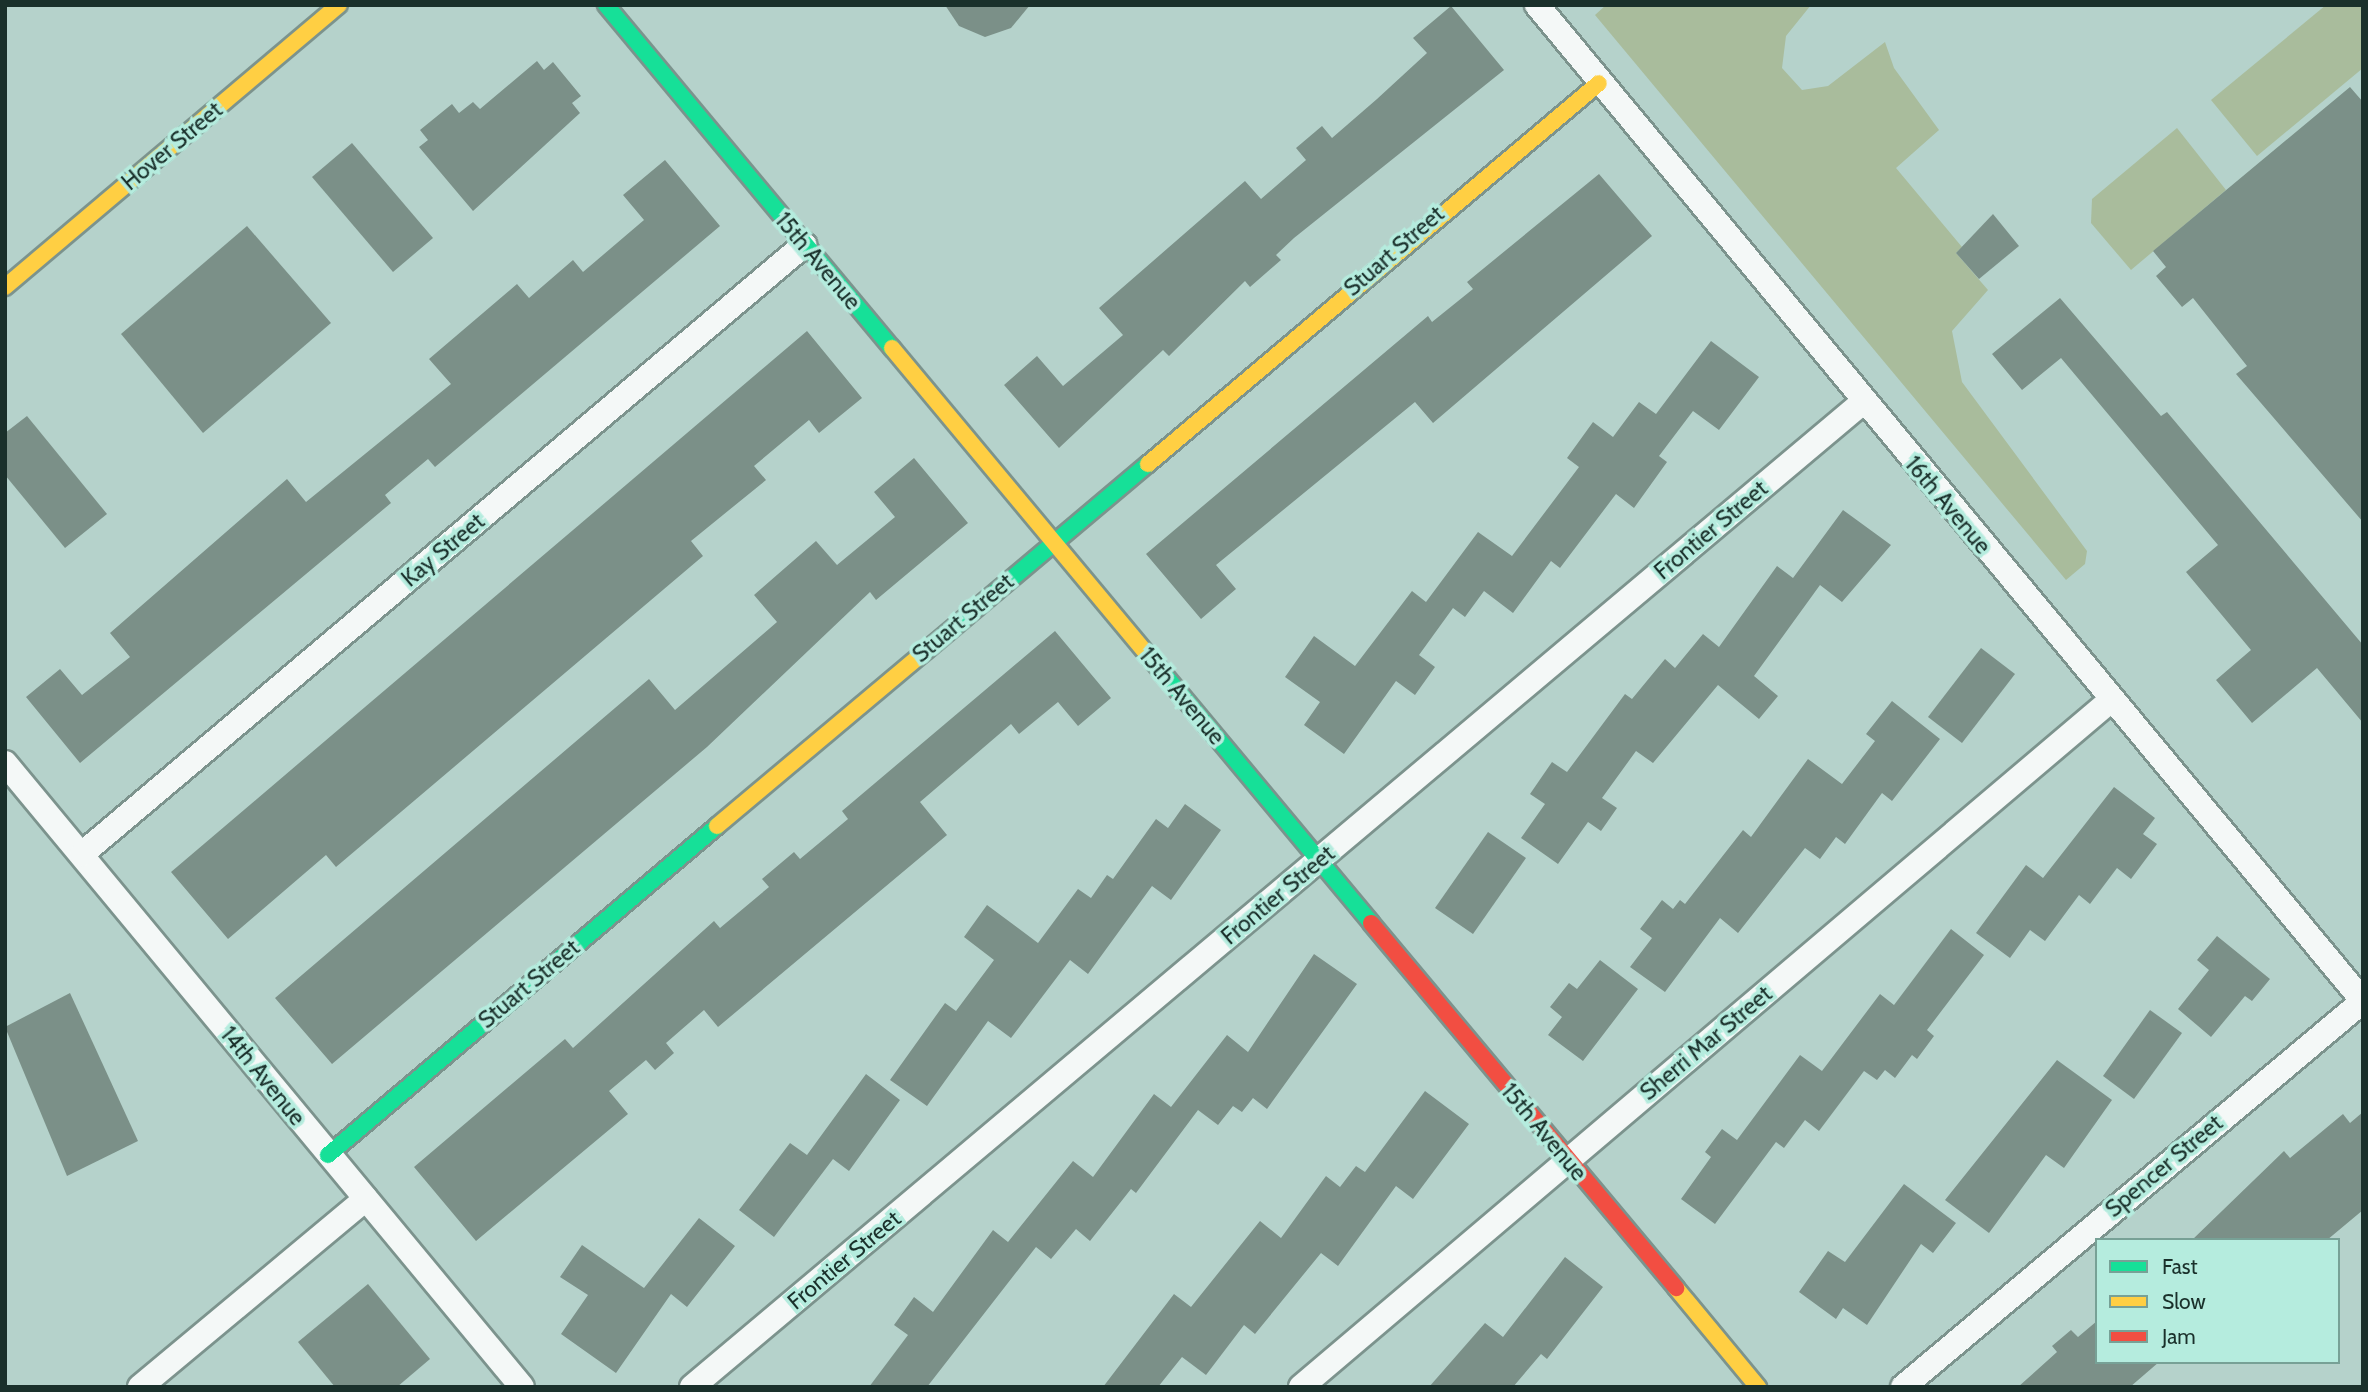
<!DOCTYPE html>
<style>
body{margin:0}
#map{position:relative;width:2368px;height:1392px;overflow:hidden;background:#b5d2cb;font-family:Cabin,sans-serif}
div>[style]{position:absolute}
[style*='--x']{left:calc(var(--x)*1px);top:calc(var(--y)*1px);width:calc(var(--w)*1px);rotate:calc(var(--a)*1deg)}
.green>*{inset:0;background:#a9bc9c}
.building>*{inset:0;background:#7b9088}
.roads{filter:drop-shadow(2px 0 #7c938d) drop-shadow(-2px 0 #7c938d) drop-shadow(0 2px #7c938d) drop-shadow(0 -2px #7c938d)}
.street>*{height:24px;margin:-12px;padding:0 12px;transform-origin:12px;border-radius:12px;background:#f4f8f7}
.fast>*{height:16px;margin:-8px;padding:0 8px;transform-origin:8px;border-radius:8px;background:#16e098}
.slow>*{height:16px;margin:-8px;padding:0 8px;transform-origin:8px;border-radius:8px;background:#ffcf43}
.jam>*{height:16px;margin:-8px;padding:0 8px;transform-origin:8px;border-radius:8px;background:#f24e42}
span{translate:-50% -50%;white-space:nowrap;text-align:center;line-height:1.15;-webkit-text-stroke:7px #b5ecde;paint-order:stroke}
.street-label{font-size:23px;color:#1a302b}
.frame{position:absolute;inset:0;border:7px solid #1a302b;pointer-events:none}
.legend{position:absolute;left:2095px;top:1238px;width:245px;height:126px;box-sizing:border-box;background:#b5ecde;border:2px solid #77a196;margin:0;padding:9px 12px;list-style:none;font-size:21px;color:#1a302b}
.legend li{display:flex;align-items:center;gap:14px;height:35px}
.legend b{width:35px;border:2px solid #77a196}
</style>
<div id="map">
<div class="green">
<i style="clip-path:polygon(1606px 5px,1811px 5px,1786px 36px,1782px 68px,1802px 90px,1828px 86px,1885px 42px,1894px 68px,1939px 130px,1896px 168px,1962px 247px,1956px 253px,1988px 290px,1952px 331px,1962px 382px,2087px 551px,2085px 564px,2066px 580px,1595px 15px)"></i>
<i style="clip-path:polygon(2326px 5px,2363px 5px,2363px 68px,2257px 156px,2211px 100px)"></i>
<i style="clip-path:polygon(2177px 128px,2226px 190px,2131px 270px,2091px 223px,2092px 199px)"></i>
</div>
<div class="building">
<i style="clip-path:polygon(945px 5px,1030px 5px,1011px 28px,985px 37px,959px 26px)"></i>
<i style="clip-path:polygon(1451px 6px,1504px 70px,1294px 238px,1276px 255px,1281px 260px,1250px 287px,1245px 281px,1169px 356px,1163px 350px,1059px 448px,1004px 385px,1037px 356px,1063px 386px,1123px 335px,1099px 308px,1245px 181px,1261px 199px,1306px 160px,1296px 148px,1322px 126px,1332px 138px,1377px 99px,1427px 53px,1413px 38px)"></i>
<i style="clip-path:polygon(537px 61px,544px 70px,553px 62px,581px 96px,572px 103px,580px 113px,473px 211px,419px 147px,428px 140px,420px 130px,452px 104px,459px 113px,473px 102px,480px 109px)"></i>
<i style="clip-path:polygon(2350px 87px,2363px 102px,2363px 522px,2236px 374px,2247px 366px,2193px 298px,2182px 307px,2156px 276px,2166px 267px,2153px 251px)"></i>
<i style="clip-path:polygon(352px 143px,433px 238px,393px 272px,312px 177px)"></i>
<i style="clip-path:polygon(665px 160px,720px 226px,435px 467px,428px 459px,385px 495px,391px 503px,80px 763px,26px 697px,60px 669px,82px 695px,130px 657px,110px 633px,287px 479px,306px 502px,451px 384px,429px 359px,517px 284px,529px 298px,573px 260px,583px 272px,644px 220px,623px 195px)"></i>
<i style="clip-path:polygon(1599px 174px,1652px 236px,1433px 423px,1415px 402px,1216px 565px,1236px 589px,1201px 619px,1146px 554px,1428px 316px,1432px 322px,1473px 289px,1467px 282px)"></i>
<i style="clip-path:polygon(1993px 214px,2019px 246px,1979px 279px,1956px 253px)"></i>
<i style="clip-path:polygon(247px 226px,331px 323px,203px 433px,121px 334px)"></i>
<i style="clip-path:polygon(2060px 298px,2161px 416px,2167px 412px,2363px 645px,2363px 723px,2317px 668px,2252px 723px,2216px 680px,2251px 650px,2186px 572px,2218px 545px,2061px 358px,2022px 390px,1992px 354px)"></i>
<i style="clip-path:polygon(807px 331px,862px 398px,819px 433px,809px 420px,754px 466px,766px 480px,691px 541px,703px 556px,336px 867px,326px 855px,228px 939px,171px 872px)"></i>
<i style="clip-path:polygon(1711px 341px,1759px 377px,1719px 430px,1693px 411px,1659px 456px,1667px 462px,1634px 508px,1616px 494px,1560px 568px,1551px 561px,1513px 613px,1484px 591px,1465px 617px,1453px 608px,1419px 655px,1435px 667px,1415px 695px,1396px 681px,1344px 754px,1304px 725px,1320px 702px,1285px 677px,1314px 636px,1355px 666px,1412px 591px,1426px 602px,1478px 532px,1512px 556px,1579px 467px,1567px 458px,1593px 422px,1613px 437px,1639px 402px,1656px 414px)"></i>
<i style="clip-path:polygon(27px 416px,107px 514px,65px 548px,5px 475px,5px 433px)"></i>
<i style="clip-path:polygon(914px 458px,968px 523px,876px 600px,870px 592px,707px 747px,332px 1064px,275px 998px,649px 679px,675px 710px,777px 622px,754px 595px,816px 541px,837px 565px,895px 517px,874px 492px)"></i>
<i style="clip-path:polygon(1843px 510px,1891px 545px,1842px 602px,1820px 585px,1754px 676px,1778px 696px,1759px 719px,1718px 685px,1653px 763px,1636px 751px,1602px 798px,1617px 808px,1601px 831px,1588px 822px,1558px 864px,1521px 838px,1545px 804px,1530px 794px,1552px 762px,1567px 772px,1625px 694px,1632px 699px,1665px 659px,1675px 668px,1703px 634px,1719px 647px,1777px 566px,1793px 578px)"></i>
<i style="clip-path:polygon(1055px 631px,1111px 698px,1078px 726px,1058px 702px,1019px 734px,1011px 724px,920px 802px,947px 835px,718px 1027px,704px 1010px,666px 1043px,674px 1053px,655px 1070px,646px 1060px,609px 1091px,628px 1114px,476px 1241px,414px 1167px,565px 1039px,573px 1048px,714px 921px,720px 928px,769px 887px,762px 879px,794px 852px,800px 859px,848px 819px,842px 811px)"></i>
<i style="clip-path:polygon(1981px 648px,2015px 674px,1962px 743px,1928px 717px)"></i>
<i style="clip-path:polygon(1892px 701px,1940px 739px,1892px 801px,1882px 793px,1845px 844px,1836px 837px,1820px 859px,1805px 848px,1738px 933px,1720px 918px,1665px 992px,1630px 967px,1652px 938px,1640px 929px,1662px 900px,1673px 909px,1680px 900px,1685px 904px,1743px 830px,1751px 837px,1808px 759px,1842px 784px,1875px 741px,1866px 734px)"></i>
<i style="clip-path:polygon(2114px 787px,2155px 818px,2143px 834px,2157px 844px,2131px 879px,2117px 868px,2090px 904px,2079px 895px,2045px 941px,2030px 930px,2010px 958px,1976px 933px,2026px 865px,2043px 878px)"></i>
<i style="clip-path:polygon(1185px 804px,1221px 830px,1171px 900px,1152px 886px,1088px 974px,1070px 960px,1011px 1038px,988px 1021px,927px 1106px,890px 1080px,945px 1003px,956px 1011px,994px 960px,964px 937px,987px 905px,1038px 943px,1078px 889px,1091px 898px,1107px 875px,1113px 879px,1156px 819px,1168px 828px)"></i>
<i style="clip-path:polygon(1488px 832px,1526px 858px,1473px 934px,1435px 908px)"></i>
<i style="clip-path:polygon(1951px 929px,1984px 955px,1927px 1030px,1934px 1036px,1917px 1059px,1912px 1055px,1895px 1078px,1885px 1070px,1877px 1080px,1864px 1071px,1819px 1131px,1805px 1120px,1784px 1148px,1776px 1142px,1715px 1224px,1681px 1199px,1711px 1157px,1705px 1152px,1722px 1129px,1737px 1140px,1800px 1055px,1822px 1071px,1880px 994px,1894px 1005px)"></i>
<i style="clip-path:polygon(2217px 936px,2270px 979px,2252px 1001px,2245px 996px,2211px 1037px,2178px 1009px,2209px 970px,2197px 960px)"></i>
<i style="clip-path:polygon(1314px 954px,1357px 984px,1267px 1109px,1253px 1098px,1242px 1112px,1233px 1106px,1218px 1125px,1198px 1110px,1136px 1193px,1131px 1189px,1090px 1241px,1076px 1229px,1051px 1259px,1036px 1247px,927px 1387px,869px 1387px,908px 1335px,894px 1325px,914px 1297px,933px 1312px,993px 1230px,1008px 1242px,1073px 1161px,1093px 1177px,1154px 1094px,1171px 1107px,1227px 1035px,1248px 1052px)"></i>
<i style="clip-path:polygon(1600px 960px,1638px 989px,1583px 1061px,1548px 1035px,1562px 1017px,1550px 1007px,1569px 983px,1577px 989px)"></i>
<i style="clip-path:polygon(70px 993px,138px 1141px,67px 1176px,5px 1027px)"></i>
<i style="clip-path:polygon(2150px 1010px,2182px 1033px,2134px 1099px,2103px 1076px)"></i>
<i style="clip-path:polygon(2057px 1060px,2112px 1100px,2064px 1168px,2046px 1155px,1989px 1233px,1945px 1200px)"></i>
<i style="clip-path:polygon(866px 1074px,900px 1100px,849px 1171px,833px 1159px,774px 1237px,739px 1210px,790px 1143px,807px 1155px)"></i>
<i style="clip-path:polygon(1425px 1091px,1469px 1124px,1413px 1199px,1396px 1186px,1338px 1266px,1321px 1253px,1255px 1334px,1244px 1325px,1206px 1375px,1182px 1357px,1158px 1387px,1103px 1387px,1174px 1294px,1191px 1307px,1260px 1221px,1281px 1238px,1326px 1176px,1340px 1187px,1356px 1166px,1365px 1172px)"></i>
<i style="clip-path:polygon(2363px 1112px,2363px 1210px,2327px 1240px,2192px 1240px,2284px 1151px,2290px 1158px,2343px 1114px,2350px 1123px)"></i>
<i style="clip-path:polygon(1904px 1184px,1956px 1223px,1933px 1253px,1921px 1244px,1867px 1325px,1843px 1308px,1836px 1319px,1799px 1292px,1828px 1251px,1845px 1262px)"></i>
<i style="clip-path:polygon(699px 1218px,735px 1246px,687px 1307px,671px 1294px,616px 1373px,561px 1334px,588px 1295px,560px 1277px,582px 1245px,644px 1288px)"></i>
<i style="clip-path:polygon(1565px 1257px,1603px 1287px,1547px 1359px,1541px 1354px,1513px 1387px,1429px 1387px,1485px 1323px,1503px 1337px)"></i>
<i style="clip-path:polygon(368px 1284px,430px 1359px,397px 1387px,335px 1387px,298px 1342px)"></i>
<i style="clip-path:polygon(2097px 1321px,2097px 1362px,2159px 1362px,2130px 1387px,2018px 1387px,2057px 1352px,2052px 1346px,2071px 1330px,2078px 1337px)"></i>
</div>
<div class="roads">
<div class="street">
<i style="--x:1537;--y:5;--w:1294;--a:50.33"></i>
<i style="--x:5;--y:763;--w:810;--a:50.36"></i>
<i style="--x:82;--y:854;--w:945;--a:-40.15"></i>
<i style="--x:140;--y:1387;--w:294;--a:-39.8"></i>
<i style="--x:692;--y:1387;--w:1530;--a:-40.07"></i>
<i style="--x:1301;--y:1387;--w:1062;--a:-40.3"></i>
<i style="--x:1903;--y:1387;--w:600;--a:-40"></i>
</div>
<div class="fast">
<i style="--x:606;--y:5;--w:447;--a:50.2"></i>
<i style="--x:921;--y:655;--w:297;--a:-40.1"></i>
<i style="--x:1163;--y:673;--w:325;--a:50.2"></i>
<i style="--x:328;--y:1155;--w:509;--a:-40.22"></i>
</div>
<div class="slow">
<i style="--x:5;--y:287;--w:437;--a:-40.2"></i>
<i style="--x:892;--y:348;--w:423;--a:50.2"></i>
<i style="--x:1148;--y:464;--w:590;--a:-40.19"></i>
<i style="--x:717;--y:826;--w:266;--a:-40"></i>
<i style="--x:1676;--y:1288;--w:129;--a:50.4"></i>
</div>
<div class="jam">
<i style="--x:1371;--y:923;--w:476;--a:50.1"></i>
</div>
</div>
<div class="street-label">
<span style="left:172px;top:146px;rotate:-40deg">Hover Street</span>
<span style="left:1394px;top:251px;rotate:-41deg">Stuart Street</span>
<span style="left:818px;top:261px;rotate:50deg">15th Avenue</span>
<span style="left:1948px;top:505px;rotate:50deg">16th Avenue</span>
<span style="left:1711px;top:530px;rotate:-40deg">Frontier Street</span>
<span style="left:443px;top:550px;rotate:-40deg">Kay Street</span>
<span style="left:963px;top:618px;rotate:-40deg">Stuart Street</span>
<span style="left:1182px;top:696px;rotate:50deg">15th Avenue</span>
<span style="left:1278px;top:895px;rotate:-40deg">Frontier Street</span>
<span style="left:529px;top:984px;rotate:-40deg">Stuart Street</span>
<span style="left:1706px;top:1043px;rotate:-40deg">Sherri Mar Street</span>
<span style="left:263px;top:1076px;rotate:51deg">14th Avenue</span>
<span style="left:1544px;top:1132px;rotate:50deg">15th Avenue</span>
<span style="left:2164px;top:1166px;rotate:-40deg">Spencer Street</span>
<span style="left:844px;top:1260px;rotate:-40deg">Frontier Street</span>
</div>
<div class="frame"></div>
<ul class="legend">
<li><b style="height:9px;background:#16e098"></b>Fast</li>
<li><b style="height:9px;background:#ffcf43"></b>Slow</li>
<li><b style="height:9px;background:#f24e42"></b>Jam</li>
</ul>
</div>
